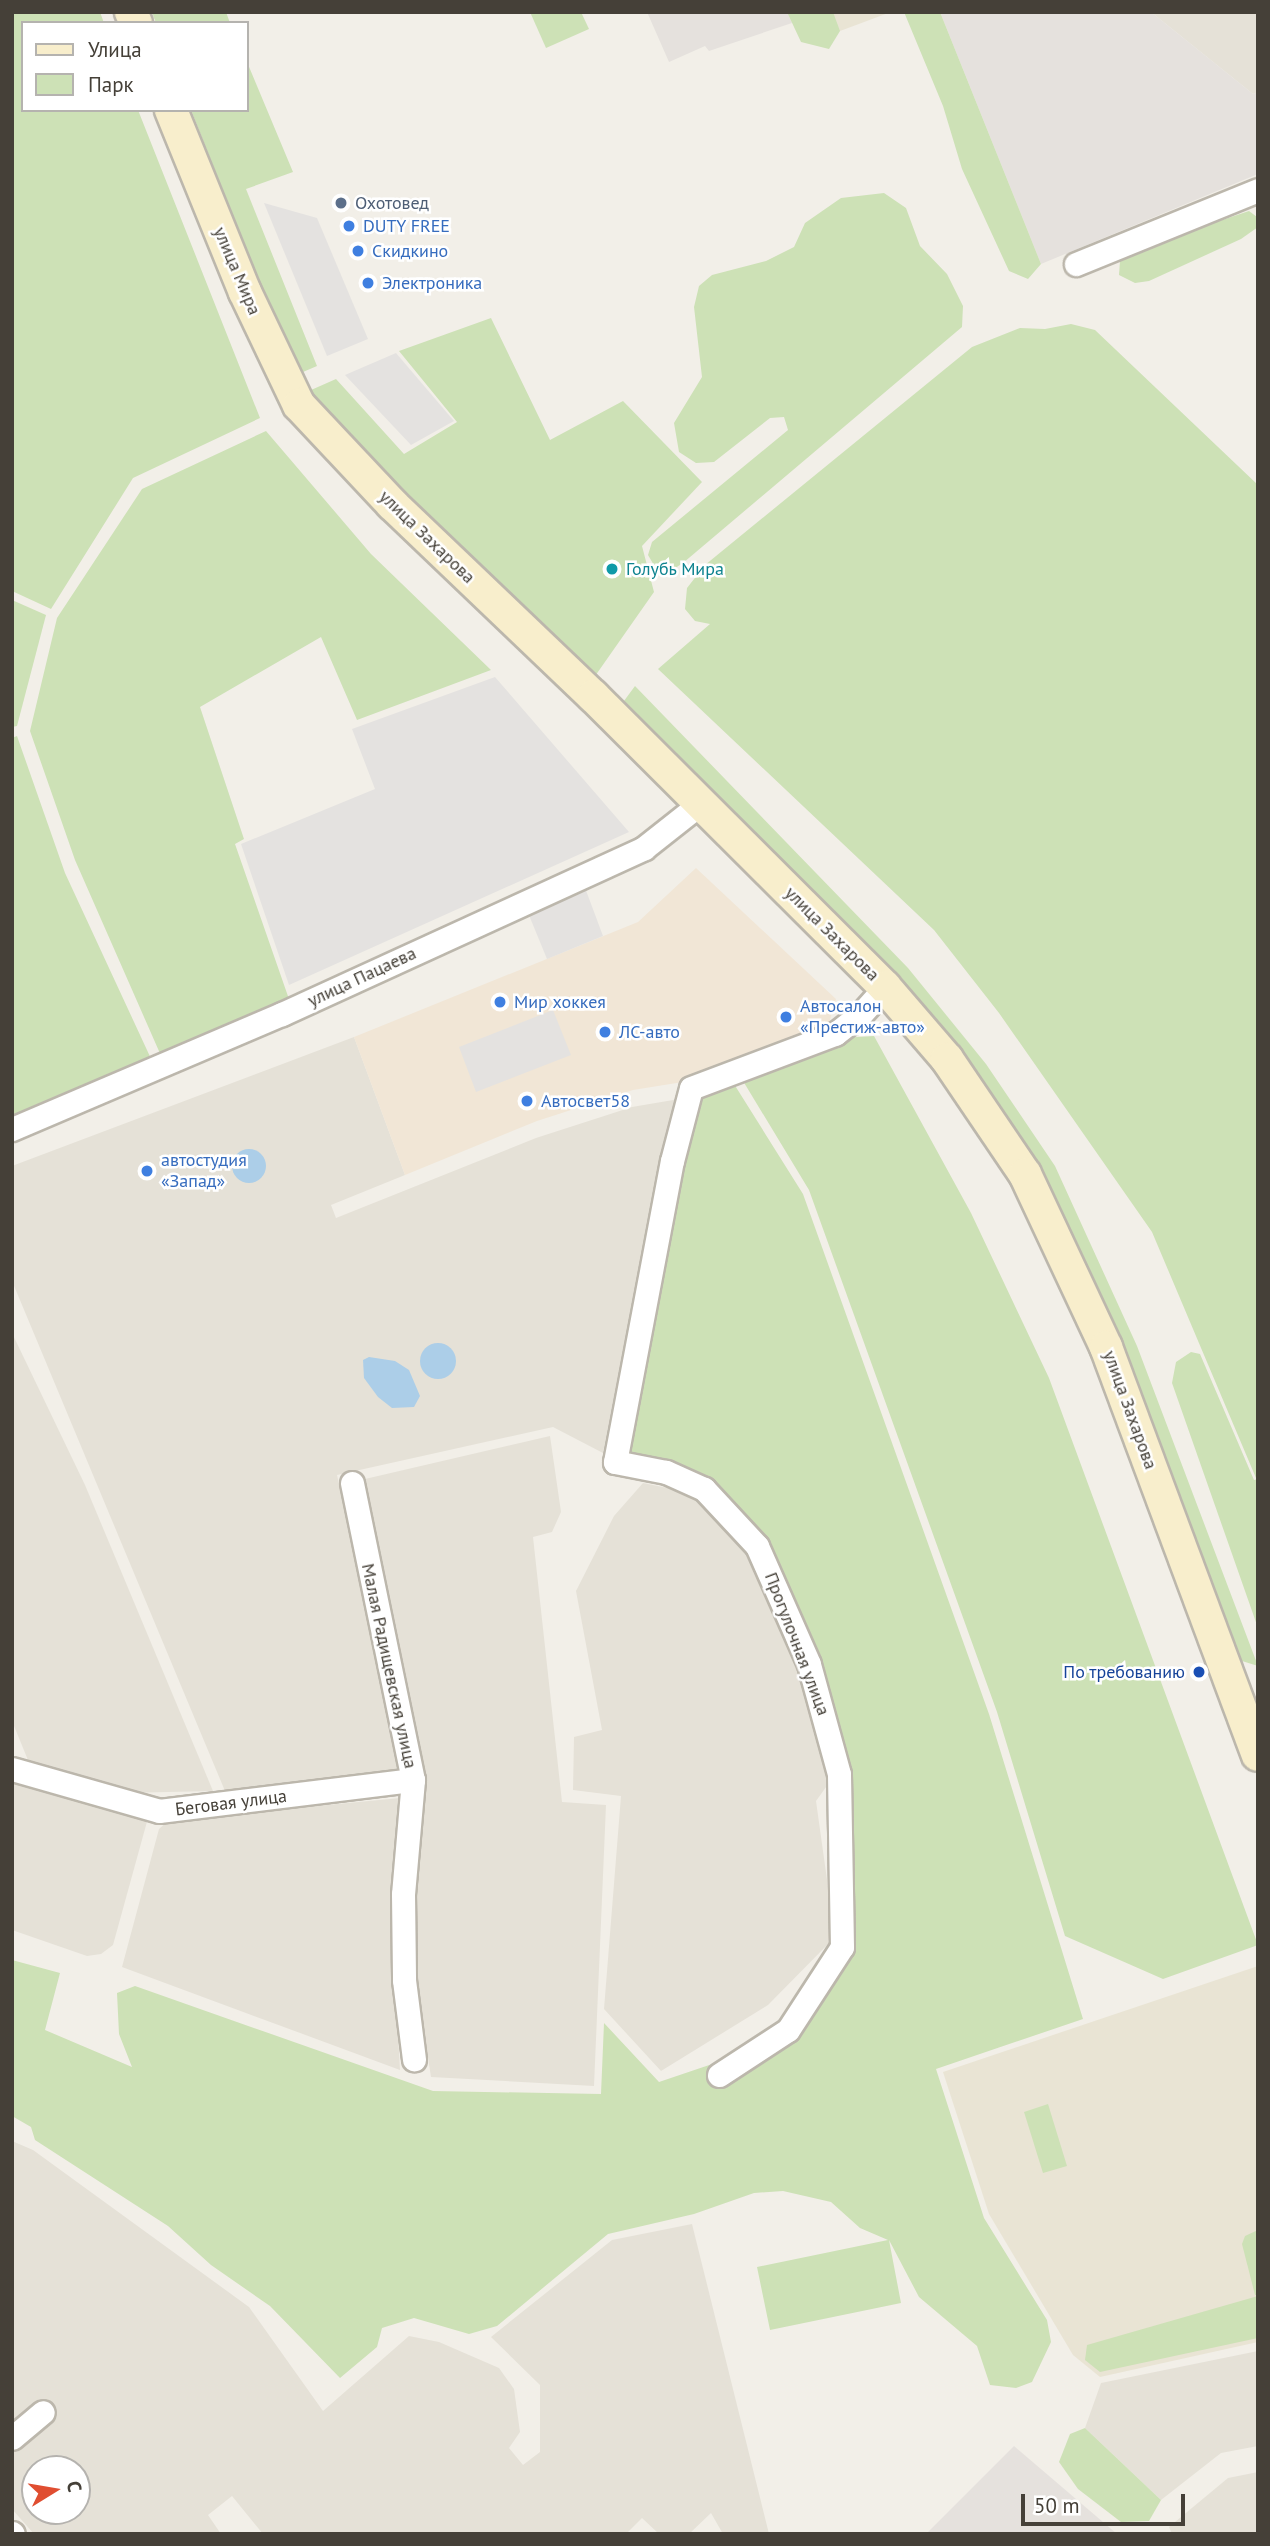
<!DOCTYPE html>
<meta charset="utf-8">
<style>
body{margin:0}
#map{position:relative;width:1270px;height:2546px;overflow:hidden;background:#f2efe8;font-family:"PT Sans",sans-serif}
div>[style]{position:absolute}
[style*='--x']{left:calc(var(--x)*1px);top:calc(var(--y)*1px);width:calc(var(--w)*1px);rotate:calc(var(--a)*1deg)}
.residential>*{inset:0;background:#e5e1d7}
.commercial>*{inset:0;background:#f1e6d6}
.industrial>*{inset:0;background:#e5e1dd}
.education>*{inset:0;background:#e9e4d4}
.green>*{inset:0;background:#cde1b6}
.parking>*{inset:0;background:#e4e2e0}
.water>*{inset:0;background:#accee8}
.round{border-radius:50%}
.roads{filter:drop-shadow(2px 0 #bcb7ac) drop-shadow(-2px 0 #bcb7ac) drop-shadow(0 2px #bcb7ac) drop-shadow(0 -2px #bcb7ac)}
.minor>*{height:23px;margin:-11.5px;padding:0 11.5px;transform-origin:11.5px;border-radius:11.5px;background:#fff}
.secondary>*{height:32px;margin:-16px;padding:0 16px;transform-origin:16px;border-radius:16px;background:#f8eecc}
.dots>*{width:19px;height:19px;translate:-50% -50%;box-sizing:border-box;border:4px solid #fff;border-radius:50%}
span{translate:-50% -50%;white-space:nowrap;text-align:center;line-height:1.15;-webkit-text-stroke:5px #fff;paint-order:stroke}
.service-label{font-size:18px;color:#4e5e75}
.left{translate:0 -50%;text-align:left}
.shop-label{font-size:18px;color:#366cbe}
.street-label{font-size:18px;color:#454038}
.culture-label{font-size:18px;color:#0d838f}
.transit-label{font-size:18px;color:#164399}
.right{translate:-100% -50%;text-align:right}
.frame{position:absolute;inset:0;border:14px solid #454038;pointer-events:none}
.legend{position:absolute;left:21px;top:21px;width:228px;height:91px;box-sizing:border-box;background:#fff;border:2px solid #b5b3af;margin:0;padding:9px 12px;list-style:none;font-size:21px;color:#454038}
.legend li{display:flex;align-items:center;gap:14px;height:35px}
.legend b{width:35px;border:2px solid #b5b3af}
.north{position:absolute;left:21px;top:2455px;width:70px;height:70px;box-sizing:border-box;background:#fff;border:2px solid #b5b3af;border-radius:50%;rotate:79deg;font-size:19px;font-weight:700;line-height:28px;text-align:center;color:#454038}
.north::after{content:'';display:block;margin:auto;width:24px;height:32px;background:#e04e31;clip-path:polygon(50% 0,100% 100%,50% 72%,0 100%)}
.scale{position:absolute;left:1021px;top:2494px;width:164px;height:32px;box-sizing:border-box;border:4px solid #454038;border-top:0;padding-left:9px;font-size:21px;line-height:24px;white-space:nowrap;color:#454038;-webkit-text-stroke:5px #fff;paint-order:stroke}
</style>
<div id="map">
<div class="residential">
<i style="clip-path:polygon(1151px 12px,1258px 12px,1258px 92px,1253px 94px)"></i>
<i style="clip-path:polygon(354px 1037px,405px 1175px,331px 1205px,336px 1218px,536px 1138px,632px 1107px,679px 1099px,659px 1165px,603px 1453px,553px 1427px,337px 1475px,405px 1768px,225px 1791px,12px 1281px,12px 1166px)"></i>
<i style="clip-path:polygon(12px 1333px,85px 1485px,213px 1791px,123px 1793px,30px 1765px,12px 1721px)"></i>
<i style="clip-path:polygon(550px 1436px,561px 1512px,552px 1532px,533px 1537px,562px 1802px,606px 1805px,594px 2086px,431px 2077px,416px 1980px,415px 1892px,422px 1780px,365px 1479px)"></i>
<i style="clip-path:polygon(643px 1483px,702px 1495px,746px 1543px,791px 1640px,834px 1776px,816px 1801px,835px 1937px,768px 2005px,661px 2071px,604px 2009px,621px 1796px,573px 1790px,574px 1737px,602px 1730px,576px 1591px,614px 1516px)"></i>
<i style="clip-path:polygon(12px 1779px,148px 1818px,113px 1945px,101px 1954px,87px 1956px,12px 1930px)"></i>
<i style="clip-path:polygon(400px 1798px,390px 1893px,400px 2070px,122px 1967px,159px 1829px,169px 1820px)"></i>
<i style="clip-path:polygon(evenodd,12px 2141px,33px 2150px,249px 2307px,323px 2411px,409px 2336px,439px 2342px,499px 2368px,514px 2389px,520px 2432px,509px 2448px,523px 2465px,540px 2452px,540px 2385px,491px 2337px,612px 2240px,692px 2224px,769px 2534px,723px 2534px,711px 2513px,689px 2534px,659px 2534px,642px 2518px,626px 2534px,263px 2534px,232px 2496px,208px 2515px,221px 2534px,34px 2534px,12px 2509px,12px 2453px,56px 2411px,41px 2403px,12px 2425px,12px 2141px,35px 2469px,77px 2469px,77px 2511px,35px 2511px,35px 2469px)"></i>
<i style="clip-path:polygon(1258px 2351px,1258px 2446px,1221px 2453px,1161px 2500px,1085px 2428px,1101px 2383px)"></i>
<i style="clip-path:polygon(1258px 2472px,1258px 2534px,1172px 2534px,1169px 2527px,1228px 2478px)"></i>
</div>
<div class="commercial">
<i style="clip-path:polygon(696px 868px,836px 999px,827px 1030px,689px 1081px,633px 1090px,537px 1121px,405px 1175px,354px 1037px,638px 922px)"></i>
</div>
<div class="industrial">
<i style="clip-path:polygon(647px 12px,787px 12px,792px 23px,709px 51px,705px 46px,669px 62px)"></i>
<i style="clip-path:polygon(940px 12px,1151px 12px,1253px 94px,1258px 92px,1258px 174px,1041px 264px)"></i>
<i style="clip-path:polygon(1014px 2446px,1117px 2534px,926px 2534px)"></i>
</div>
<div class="education">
<i style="clip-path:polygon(787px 12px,891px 12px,840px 31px,792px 23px)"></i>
<i style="clip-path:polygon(1258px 1966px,1258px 2342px,1100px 2377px,1073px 2355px,989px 2214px,943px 2072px)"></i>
</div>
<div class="green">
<i style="clip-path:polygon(12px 12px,100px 12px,104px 23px,23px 23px,23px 110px,138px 110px,260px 418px,133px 478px,51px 609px,12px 591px)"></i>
<i style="clip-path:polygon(152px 12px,226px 12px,230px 23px,156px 23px)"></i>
<i style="clip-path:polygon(530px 12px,581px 12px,589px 29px,546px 48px)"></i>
<i style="clip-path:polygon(787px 12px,833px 12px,840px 31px,829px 49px,801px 42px)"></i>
<i style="clip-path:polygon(904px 12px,940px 12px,1041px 264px,1028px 279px,1009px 271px,962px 169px,943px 106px)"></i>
<i style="clip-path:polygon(247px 62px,293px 172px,246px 189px,317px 366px,296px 375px,191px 110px,247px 110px)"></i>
<i style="clip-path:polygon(884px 193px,906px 208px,920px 246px,947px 274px,963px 306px,962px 327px,683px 563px,669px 572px,658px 572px,648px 555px,652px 542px,788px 430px,784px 417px,770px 418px,714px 462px,696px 463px,679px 452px,674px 423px,702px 377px,694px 307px,699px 286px,712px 275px,766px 261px,794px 247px,805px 223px,841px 198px)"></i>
<i style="clip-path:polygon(1249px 211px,1257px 217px,1258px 227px,1241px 239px,1149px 281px,1135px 283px,1119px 275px,1120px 261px,1130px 251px)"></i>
<i style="clip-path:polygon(491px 318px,550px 440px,623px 401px,702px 482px,642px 546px,654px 592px,593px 679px,302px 394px,336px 379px,404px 454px,457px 422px,399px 351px)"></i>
<i style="clip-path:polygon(1071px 324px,1095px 330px,1258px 485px,1256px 1478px,1152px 1232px,999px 1013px,934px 930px,658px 669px,710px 624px,695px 621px,685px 609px,687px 588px,705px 565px,972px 347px,1020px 328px,1045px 329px)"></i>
<i style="clip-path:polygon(266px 431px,371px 554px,491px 670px,357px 720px,321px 637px,200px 707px,244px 839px,235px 844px,290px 1002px,162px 1058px,75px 860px,30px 731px,57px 618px,142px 489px)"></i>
<i style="clip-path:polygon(12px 600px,46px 615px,17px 726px,12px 727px)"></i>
<i style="clip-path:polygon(635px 686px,908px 968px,986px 1064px,1055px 1166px,1137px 1346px,1258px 1666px,1242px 1661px,1235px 1651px,1087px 1269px,1040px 1174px,621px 705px)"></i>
<i style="clip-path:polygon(17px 736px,65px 873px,153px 1063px,12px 1124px,12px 738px)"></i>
<i style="clip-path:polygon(874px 1036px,971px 1213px,1049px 1378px,1258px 1945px,1163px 1979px,1065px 1936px,997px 1712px,809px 1190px,740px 1076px,842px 1038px)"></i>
<i style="clip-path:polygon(734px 1084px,803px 1194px,989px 1714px,1083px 2019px,936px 2069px,984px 2218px,1047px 2320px,1051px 2342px,1032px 2382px,1016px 2388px,990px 2385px,977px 2346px,919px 2297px,889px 2240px,901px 2303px,770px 2330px,757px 2267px,888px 2240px,860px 2228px,831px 2202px,783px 2191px,754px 2193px,694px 2214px,608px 2234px,497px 2326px,469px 2334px,414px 2318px,382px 2328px,377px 2347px,340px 2378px,270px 2306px,211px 2265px,168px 2226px,35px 2140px,31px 2127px,12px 2116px,12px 1960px,60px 1973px,45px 2030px,132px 2067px,119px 2034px,117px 1993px,135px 1986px,433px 2091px,601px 2094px,604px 2023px,659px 2082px,798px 2035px,854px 1937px,849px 1774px,737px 1508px,629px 1455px,680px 1159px,702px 1092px)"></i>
<i style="clip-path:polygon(1191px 1352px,1200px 1354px,1254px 1480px,1258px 1479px,1258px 1628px,1172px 1383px,1176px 1362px)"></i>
<i style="clip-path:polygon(1048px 2104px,1067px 2166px,1043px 2173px,1024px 2112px)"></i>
<i style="clip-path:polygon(1258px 2230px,1258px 2295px,1255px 2295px,1242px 2244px,1245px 2236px)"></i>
<i style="clip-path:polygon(1258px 2296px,1258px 2338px,1100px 2372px,1085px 2360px,1087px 2345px)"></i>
<i style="clip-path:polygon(1085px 2428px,1161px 2500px,1149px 2521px,1121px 2522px,1078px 2489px,1059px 2462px,1070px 2434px)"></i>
</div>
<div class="parking">
<i style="clip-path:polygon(264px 203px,317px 218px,368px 339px,327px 356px)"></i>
<i style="clip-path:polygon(396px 353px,454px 421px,411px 445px,345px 375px)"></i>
<i style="clip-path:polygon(495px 677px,629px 832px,289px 985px,241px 844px,375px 789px,352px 729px)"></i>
<i style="clip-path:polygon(581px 877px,603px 936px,547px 959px,524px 903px)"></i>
<i style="clip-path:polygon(553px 1010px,571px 1055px,476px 1092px,459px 1047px)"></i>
</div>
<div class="water">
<i class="round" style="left:232px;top:1149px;width:34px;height:34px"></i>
<i class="round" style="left:420px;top:1343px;width:36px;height:36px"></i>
<i style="clip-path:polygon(369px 1357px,395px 1361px,409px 1370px,420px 1396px,414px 1407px,392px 1408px,378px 1397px,364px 1378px,363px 1360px)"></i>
</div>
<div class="roads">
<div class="minor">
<i style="--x:1076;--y:264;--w:196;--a:-22.1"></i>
<i style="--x:12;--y:1129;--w:293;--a:-23.1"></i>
<i style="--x:282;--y:1014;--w:398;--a:-24.6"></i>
<i style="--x:644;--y:848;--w:73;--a:-38.3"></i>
<i style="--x:352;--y:1483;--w:303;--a:78.4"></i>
<i style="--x:413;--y:1780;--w:114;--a:95"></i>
<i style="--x:403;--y:1894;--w:86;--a:89.3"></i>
<i style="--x:404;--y:1980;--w:80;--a:82.8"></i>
<i style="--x:12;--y:1769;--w:153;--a:15.9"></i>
<i style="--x:159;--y:1811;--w:256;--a:-7"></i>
<i style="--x:719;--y:2075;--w:82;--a:-33.1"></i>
<i style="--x:788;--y:2030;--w:99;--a:-57"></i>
<i style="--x:842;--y:1947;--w:173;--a:-91"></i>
<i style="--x:839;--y:1774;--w:114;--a:-105.3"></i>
<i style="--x:809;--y:1664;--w:129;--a:-113.8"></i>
<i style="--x:757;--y:1546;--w:78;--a:-132.9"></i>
<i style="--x:704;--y:1489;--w:42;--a:-155.9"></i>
<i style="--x:666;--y:1472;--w:52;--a:-168.9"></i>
<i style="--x:615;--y:1462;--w:306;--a:-79.3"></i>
<i style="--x:672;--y:1161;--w:75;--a:-75.4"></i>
<i style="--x:691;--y:1088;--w:154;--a:-20.6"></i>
<i style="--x:835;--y:1034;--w:33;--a:-38"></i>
<i style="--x:861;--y:1014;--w:36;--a:-48"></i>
<i style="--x:12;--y:2438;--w:40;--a:-40"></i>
<i style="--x:12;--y:2533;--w:1;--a:45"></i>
</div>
<div class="secondary">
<i style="--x:131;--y:12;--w:12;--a:66"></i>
<i style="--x:171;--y:110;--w:196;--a:67.9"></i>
<i style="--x:245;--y:292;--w:125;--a:64.5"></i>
<i style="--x:299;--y:405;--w:136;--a:46.8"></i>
<i style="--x:392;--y:504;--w:278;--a:43.7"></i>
<i style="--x:593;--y:696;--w:412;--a:44.9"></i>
<i style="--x:885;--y:987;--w:95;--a:49.3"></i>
<i style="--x:947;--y:1059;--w:139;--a:55.9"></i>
<i style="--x:1025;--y:1174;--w:191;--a:64.9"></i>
<i style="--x:1106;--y:1347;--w:435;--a:69.6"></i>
</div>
</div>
<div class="dots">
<i style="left:341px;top:203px;background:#5c6f8a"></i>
<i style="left:349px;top:226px;background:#3f7fe0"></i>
<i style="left:358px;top:251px;background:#3f7fe0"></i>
<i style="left:368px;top:283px;background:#3f7fe0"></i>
<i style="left:612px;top:569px;background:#0f9aa8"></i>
<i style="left:500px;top:1002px;background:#3f7fe0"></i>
<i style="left:786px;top:1017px;background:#3f7fe0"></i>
<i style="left:605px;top:1032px;background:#3f7fe0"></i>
<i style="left:527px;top:1101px;background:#3f7fe0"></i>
<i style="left:147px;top:1171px;background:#3f7fe0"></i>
<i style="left:1199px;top:1672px;background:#1a4fb4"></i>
</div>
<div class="service-label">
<span class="left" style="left:355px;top:203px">Охотовед</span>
</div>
<div class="shop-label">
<span class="left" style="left:363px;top:226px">DUTY FREE</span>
<span class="left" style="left:372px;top:251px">Скидкино</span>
<span class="left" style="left:382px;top:283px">Электроника</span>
<span class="left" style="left:514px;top:1002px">Мир хоккея</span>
<span class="left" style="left:800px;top:1017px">Автосалон<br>«Престиж-авто»</span>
<span class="left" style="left:619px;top:1032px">ЛС-авто</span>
<span class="left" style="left:541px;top:1101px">Автосвет58</span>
<span class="left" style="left:161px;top:1171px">автостудия<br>«Запад»</span>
</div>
<div class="street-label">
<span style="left:237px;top:271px;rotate:67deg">улица Мира</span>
<span style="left:427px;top:537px;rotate:44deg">улица Захарова</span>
<span style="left:832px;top:934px;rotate:45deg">улица Захарова</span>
<span style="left:362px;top:977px;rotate:-25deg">улица Пацаева</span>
<span style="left:1130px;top:1410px;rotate:70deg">улица Захарова</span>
<span style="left:797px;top:1644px;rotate:69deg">Прогулочная улица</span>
<span style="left:389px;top:1666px;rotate:78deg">Малая Радищевская улица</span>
<span style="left:231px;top:1803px;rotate:-7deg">Беговая улица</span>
</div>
<div class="culture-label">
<span class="left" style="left:626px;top:569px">Голубь Мира</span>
</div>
<div class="transit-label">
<span class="right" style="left:1185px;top:1672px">По требованию</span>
</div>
<div class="frame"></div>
<ul class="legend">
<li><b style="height:9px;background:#f8eecc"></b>Улица</li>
<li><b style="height:19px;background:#cde1b6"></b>Парк</li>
</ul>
<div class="north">С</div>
<div class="scale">50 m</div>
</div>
